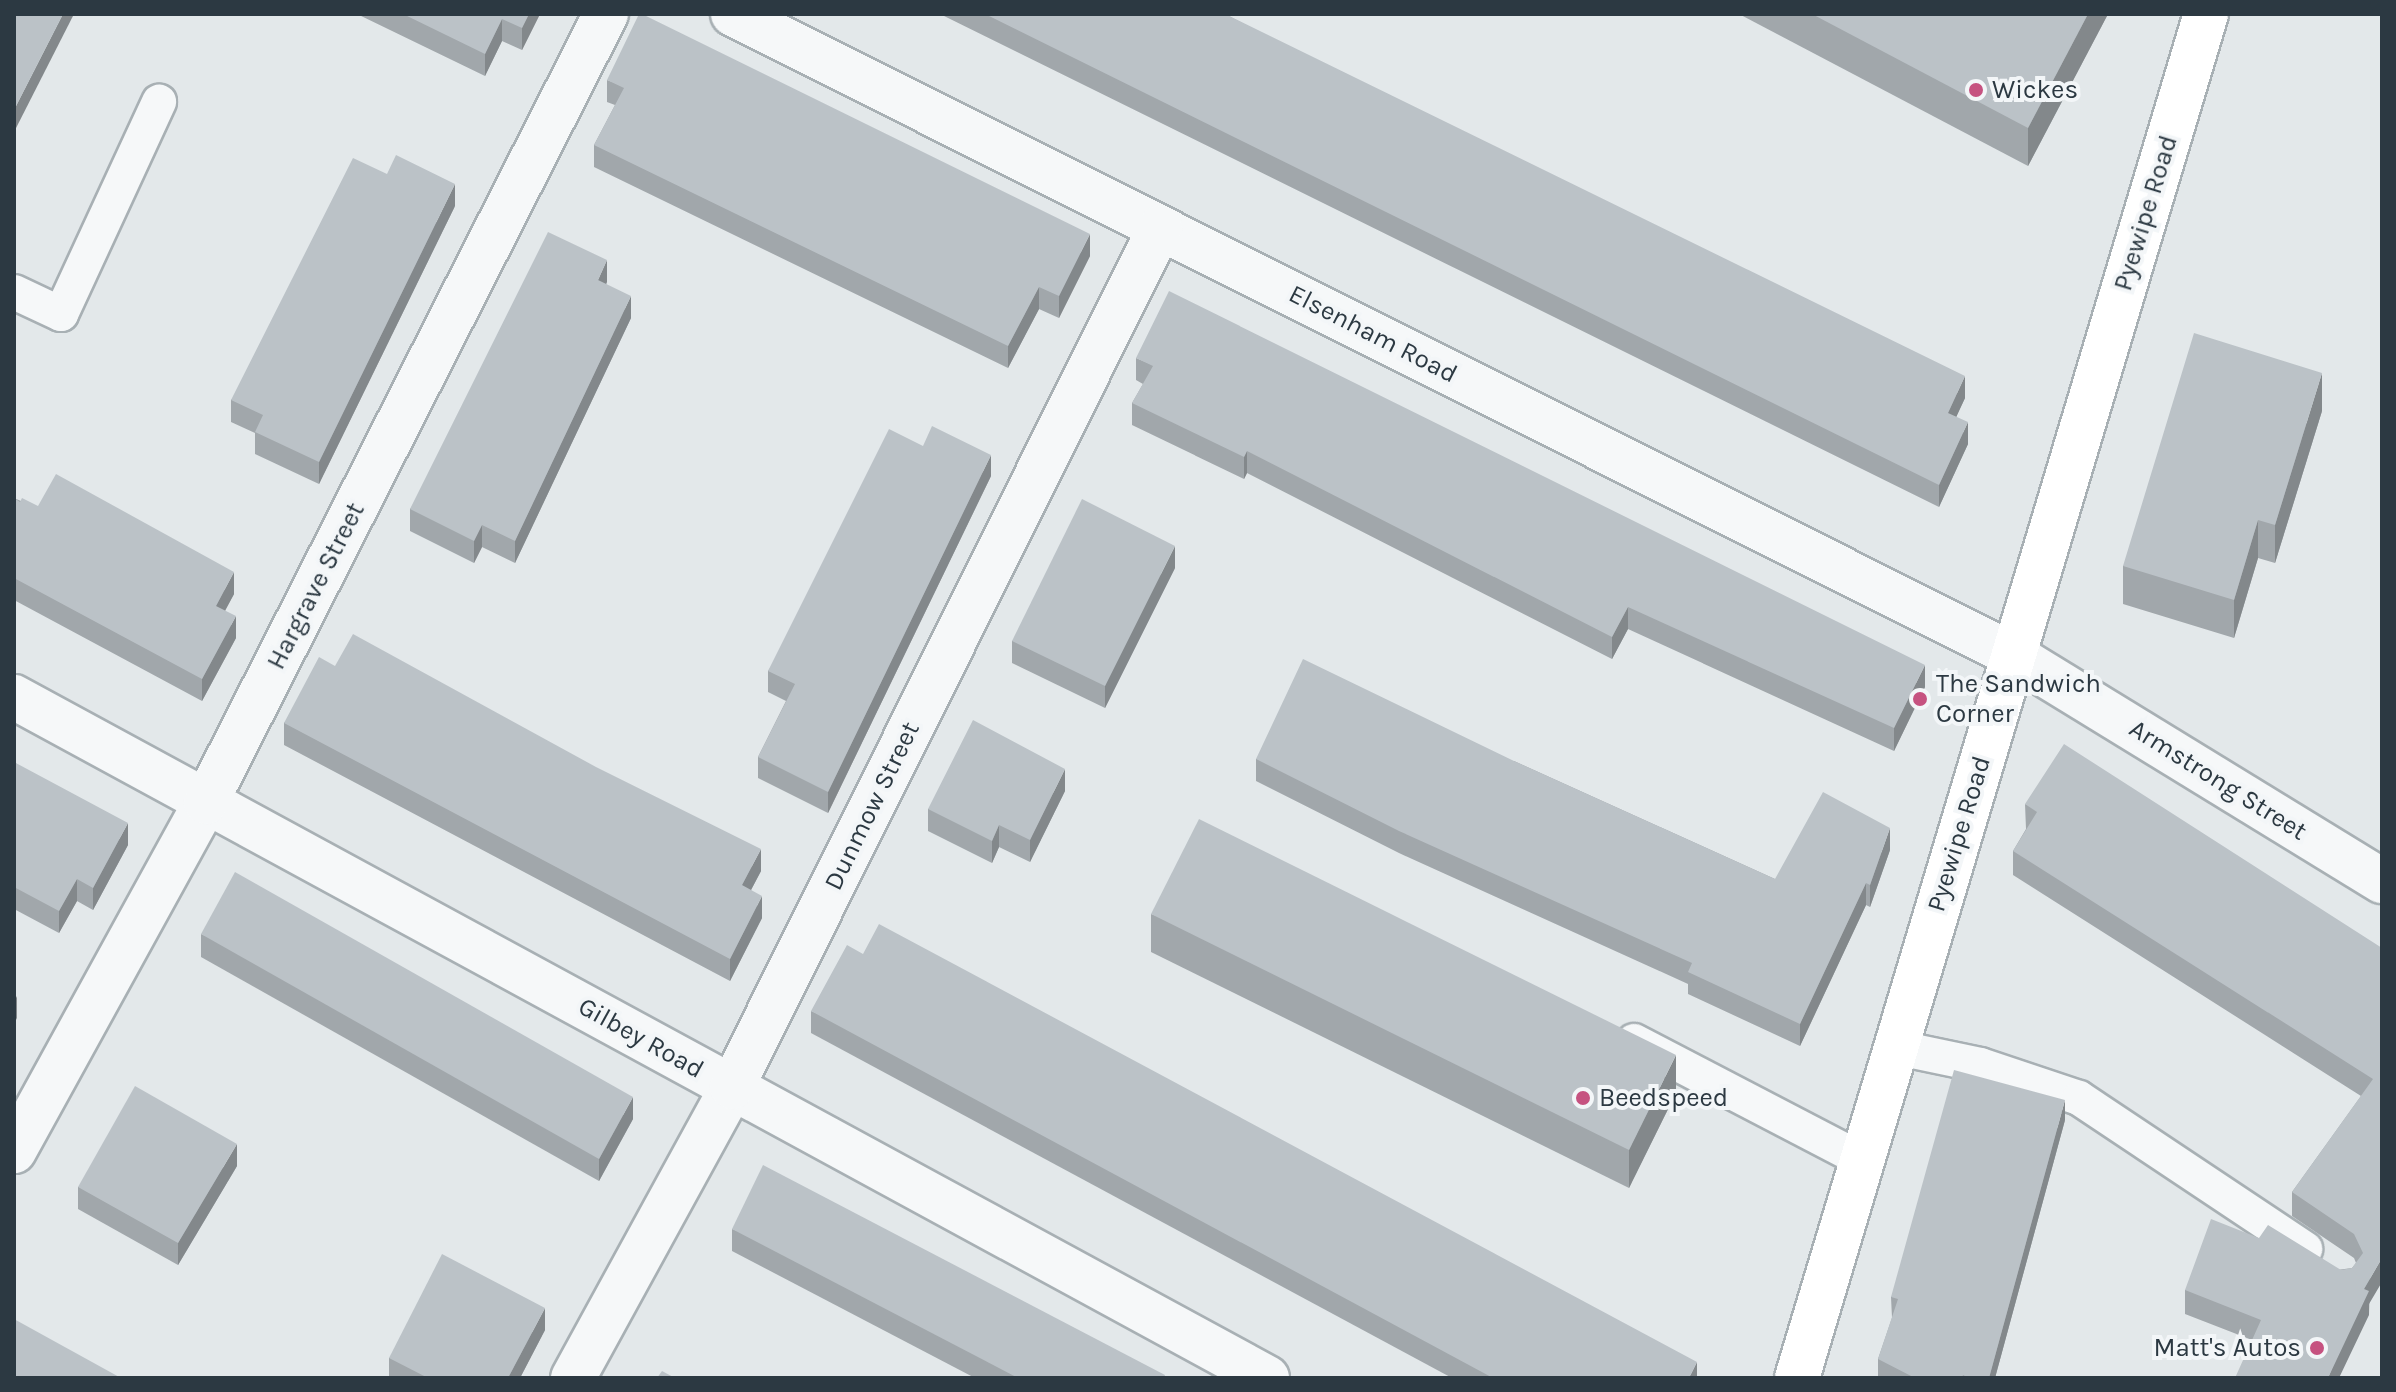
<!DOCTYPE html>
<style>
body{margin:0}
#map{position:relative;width:2396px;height:1392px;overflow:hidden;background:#e3e8ea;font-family:Karla,sans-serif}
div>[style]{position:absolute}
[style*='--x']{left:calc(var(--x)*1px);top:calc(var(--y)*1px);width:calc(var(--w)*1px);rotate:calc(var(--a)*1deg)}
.roads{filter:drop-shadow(2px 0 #a8b0b4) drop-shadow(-2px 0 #a8b0b4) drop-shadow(0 2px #a8b0b4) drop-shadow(0 -2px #a8b0b4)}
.lane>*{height:34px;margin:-17px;padding:0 17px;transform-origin:17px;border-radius:17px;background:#f6f8f9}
.street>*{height:44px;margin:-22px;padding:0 22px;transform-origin:22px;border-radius:22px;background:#f6f8f9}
.secondary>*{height:44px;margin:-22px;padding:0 22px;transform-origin:22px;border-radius:22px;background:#fff}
.wall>*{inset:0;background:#a1a7ab}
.shaded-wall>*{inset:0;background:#83888b}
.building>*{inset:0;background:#bbc2c7}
.dots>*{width:22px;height:22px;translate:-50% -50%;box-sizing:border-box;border:4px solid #f3f6f8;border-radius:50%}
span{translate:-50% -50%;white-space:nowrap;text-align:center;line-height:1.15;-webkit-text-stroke:8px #f3f6f8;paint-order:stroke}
.poi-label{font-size:26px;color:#2c3942}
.left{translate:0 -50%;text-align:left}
.right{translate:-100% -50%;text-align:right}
.street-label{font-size:26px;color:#2c3942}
.frame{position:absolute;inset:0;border:16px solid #2c3942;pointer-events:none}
</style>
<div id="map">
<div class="roads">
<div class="lane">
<i style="--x:14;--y:292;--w:52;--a:25.1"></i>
<i style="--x:61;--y:314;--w:234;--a:-65.2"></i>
<i style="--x:1634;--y:1041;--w:256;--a:27.5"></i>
<i style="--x:1894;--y:1047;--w:88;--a:11.8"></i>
<i style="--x:1980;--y:1065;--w:104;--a:18.4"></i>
<i style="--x:2079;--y:1098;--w:272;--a:33.7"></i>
</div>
<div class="street">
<i style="--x:733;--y:14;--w:1432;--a:26.6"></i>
<i style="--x:2013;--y:655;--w:433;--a:31.5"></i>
<i style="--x:14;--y:697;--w:1426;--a:28.52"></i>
<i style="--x:14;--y:1151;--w:398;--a:-61.2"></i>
<i style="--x:206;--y:802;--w:884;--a:-63.09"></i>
<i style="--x:573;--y:1378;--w:332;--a:-61.3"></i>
<i style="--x:732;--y:1087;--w:960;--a:-63.52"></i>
</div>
<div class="secondary">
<i style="--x:1797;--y:1378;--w:1424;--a:-73.31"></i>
</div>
</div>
<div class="wall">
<i style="clip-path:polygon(357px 14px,540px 14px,522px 50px,502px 41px,485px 76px)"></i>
<i style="clip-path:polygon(940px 14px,1225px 14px,1965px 398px,1956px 417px,1968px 444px,1939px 507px)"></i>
<i style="clip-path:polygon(1739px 14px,2108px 14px,2028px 166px)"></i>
<i style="clip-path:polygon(607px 80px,1090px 256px,1059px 318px,1039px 309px,1008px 368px,594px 167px,594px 145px,615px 105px,607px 102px)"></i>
<i style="clip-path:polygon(455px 206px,319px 484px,255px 454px,255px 433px,231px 422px,231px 400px)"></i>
<i style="clip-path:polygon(607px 282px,606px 284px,631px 318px,515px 563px,482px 547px,474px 563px,410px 531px,410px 509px)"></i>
<i style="clip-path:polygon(1136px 358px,1925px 687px,1894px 751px,1628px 629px,1612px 659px,1247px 473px,1244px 479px,1132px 425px,1132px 403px,1143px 384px,1136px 380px)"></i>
<i style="clip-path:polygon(2322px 411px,2275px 563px,2258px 558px,2234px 638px,2123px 604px,2123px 566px)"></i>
<i style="clip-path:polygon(923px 446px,991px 476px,828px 813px,758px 778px,758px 757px,786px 701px,768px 692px,768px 671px)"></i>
<i style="clip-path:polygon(14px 498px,234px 594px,225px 610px,236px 638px,202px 701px,14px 600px)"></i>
<i style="clip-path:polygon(1175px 568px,1105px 708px,1012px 663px,1012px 641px)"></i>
<i style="clip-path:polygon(335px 666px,761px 871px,751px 890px,762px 918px,730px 981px,284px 745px,284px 723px)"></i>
<i style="clip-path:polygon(1256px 759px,1514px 761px,1775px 879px,1890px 850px,1870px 907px,1866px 905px,1800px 1046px,1688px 994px,1688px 984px,1399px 853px,1256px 781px)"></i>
<i style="clip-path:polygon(14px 762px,128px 845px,93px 910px,77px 901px,59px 933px,14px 909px)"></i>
<i style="clip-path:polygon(1065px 791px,1030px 862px,999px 847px,992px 863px,928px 831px,928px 809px)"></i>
<i style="clip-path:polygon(2025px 804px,2382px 948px,2369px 1315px,2252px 1340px,2185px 1314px,2185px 1290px,2352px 1268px,2356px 1263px,2354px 1258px,2292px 1216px,2292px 1192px,2361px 1096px,2013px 875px,2013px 851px,2026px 829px)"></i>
<i style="clip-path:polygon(1151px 914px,1676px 1093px,1629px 1188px,1151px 952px)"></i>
<i style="clip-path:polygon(201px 934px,633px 1119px,599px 1181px,201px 957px)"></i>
<i style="clip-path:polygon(811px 1011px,1697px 1378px,1452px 1378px,811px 1033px)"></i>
<i style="clip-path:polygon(2065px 1120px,1995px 1378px,1878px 1378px,1878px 1359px,1892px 1318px,1891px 1297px)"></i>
<i style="clip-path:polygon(237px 1166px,178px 1265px,78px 1209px,78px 1187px)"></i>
<i style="clip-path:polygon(732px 1229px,1165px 1378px,975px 1378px,732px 1251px)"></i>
<i style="clip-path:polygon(545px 1330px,520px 1378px,389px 1378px,389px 1358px)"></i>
</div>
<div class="shaded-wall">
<i style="clip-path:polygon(63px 14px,74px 14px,14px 132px,14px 110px)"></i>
<i style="clip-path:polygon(529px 14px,540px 14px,522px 50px,522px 28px)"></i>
<i style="clip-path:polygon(2088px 14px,2108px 14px,2028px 166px,2028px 128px)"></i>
<i style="clip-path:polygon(502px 19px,502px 41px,485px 76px,485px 54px)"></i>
<i style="clip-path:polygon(455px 184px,455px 206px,319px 484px,319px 462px)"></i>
<i style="clip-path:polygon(1090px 234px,1090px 256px,1059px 318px,1059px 296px)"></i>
<i style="clip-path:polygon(607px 260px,607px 282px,598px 302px,598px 280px)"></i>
<i style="clip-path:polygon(1039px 287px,1039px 309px,1008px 368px,1008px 346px)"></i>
<i style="clip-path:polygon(631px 296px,631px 318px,515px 563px,515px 541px)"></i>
<i style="clip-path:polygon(2322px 373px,2322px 411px,2275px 563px,2275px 525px)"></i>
<i style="clip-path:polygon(1965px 376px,1965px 398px,1948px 435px,1948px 413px)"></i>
<i style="clip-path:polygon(1968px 422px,1968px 444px,1939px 507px,1939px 485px)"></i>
<i style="clip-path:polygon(1247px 451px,1247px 473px,1244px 479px,1244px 457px)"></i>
<i style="clip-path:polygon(991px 455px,991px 476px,828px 813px,828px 792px)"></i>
<i style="clip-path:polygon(2258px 520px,2258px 558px,2234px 638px,2234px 600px)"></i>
<i style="clip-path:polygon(482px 525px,482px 547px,474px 563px,474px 541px)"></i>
<i style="clip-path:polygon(1175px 546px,1175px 568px,1105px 708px,1105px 686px)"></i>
<i style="clip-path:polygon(234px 572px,234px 594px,216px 628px,216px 606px)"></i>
<i style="clip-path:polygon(1628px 607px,1628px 629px,1612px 659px,1612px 637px)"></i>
<i style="clip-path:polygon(236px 616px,236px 638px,202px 701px,202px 679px)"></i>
<i style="clip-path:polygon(1925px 665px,1925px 687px,1894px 751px,1894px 728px)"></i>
<i style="clip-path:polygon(1065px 769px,1065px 791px,1030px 862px,1030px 840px)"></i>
<i style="clip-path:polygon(128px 823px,128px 845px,93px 910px,93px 888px)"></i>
<i style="clip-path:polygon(999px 825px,999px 847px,992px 863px,992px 841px)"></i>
<i style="clip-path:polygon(1890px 828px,1890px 850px,1870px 907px,1870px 885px)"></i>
<i style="clip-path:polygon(761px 849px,761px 871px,742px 907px,742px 885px)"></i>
<i style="clip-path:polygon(77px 879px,77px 901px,59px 933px,59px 911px)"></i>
<i style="clip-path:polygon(1866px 883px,1866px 905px,1800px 1046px,1800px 1024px)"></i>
<i style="clip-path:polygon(762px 896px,762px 918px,730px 981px,730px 959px)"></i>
<i style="clip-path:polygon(17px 996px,17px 1018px,14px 1024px,14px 1002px)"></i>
<i style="clip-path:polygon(1676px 1055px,1676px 1093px,1629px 1188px,1629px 1150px)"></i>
<i style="clip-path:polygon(633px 1097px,633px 1119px,599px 1181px,599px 1159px)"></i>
<i style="clip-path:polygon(2065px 1100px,2065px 1120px,1995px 1378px,1989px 1378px)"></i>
<i style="clip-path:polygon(237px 1144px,237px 1166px,178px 1265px,178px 1243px)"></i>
<i style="clip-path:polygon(2382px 1258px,2382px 1282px,2369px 1304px,2369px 1315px,2339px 1378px,2328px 1378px,2364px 1289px)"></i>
<i style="clip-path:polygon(545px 1308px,545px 1330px,520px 1378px,508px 1378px)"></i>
<i style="clip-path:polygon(1697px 1362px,1697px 1378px,1689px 1378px)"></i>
</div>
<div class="building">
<i style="clip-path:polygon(14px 14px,63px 14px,14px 110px)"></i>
<i style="clip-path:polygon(403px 14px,529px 14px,522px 28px,502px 19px,485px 54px)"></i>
<i style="clip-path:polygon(639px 14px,642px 14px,1090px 234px,1059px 296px,1039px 287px,1008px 346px,594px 145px,624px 88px,607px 80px)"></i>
<i style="clip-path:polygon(985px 14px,1225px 14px,1965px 376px,1948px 413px,1968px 422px,1939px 485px)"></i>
<i style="clip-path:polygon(1812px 14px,2088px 14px,2028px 128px)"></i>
<i style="clip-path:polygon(396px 155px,455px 184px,319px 462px,255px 432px,263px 415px,231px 400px,353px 158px,387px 174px)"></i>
<i style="clip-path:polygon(548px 232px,607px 260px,598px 280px,631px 296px,515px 541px,482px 525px,474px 541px,410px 509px)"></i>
<i style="clip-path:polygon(1169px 291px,1925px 665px,1894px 728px,1628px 607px,1612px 637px,1247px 451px,1244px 457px,1132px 403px,1153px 366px,1136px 358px)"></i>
<i style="clip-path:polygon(2194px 333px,2322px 373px,2275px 525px,2258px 520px,2234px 600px,2123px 566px)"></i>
<i style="clip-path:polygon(932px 426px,991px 455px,828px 792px,758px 757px,795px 684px,768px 671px,889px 429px,923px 446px)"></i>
<i style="clip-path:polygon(56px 474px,234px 572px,216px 606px,236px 616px,202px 679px,14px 578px,14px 498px,20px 502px,22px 498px,38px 506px)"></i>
<i style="clip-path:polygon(1082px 499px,1175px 546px,1105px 686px,1012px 641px)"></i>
<i style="clip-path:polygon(353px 634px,596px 767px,761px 849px,742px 885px,762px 896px,730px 959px,284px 723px,319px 657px,335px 666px)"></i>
<i style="clip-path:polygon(1303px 659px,1514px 761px,1775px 879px,1823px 792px,1890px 828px,1870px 885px,1866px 883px,1800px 1024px,1688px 972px,1692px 963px,1399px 831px,1256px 759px)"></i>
<i style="clip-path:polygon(973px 720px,1065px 769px,1030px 840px,999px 825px,992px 841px,928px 809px)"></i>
<i style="clip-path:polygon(2064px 744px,2382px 948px,2382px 1258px,2364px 1289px,2369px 1291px,2328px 1378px,2235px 1378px,2261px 1320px,2185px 1290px,2211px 1219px,2259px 1238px,2268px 1225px,2341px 1270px,2352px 1268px,2363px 1253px,2354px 1234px,2292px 1192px,2373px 1079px,2013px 851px,2037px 812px,2025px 804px)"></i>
<i style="clip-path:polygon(14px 762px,128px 823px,93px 888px,77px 879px,59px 911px,14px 887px)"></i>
<i style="clip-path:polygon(1199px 819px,1676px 1055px,1629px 1150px,1151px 914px)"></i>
<i style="clip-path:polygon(235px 872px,633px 1097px,599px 1159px,201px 934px)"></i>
<i style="clip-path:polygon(879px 924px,1697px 1362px,1689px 1378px,1493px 1378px,811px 1011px,847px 945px,863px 954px)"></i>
<i style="clip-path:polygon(1954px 1070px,2065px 1100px,1989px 1378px,1969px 1378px,1963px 1375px,1962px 1378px,1915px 1378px,1878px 1359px,1898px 1299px,1891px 1297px)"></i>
<i style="clip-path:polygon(135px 1086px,237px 1144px,178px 1243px,78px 1187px)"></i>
<i style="clip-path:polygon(763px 1165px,1165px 1375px,1164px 1378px,1018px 1378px,732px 1229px)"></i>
<i style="clip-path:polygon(442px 1254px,545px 1308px,508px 1378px,428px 1378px,389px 1358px)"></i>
<i style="clip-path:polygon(14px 1319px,121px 1378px,14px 1378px)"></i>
<i style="clip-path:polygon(662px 1371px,675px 1378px,657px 1378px)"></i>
</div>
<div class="dots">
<i style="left:1976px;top:90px;background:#c65280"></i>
<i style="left:1920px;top:699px;background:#c65280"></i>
<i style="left:1583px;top:1098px;background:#c65280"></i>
<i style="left:2317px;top:1348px;background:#c65280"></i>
</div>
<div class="poi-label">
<span class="left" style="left:1992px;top:90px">Wickes</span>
<span class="left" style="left:1936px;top:699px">The Sandwich<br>Corner</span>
<span class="left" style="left:1599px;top:1098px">Beedspeed</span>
<span class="right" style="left:2301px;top:1348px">Matt's Autos</span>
</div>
<div class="street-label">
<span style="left:2146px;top:213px;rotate:-73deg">Pyewipe Road</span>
<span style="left:1373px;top:334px;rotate:27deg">Elsenham Road</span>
<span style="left:316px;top:586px;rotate:-63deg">Hargrave Street</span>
<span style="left:2218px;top:780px;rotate:32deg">Armstrong Street</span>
<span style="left:872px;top:806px;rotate:-64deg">Dunmow Street</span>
<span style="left:1959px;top:834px;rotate:-73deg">Pyewipe Road</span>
<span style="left:641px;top:1038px;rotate:29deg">Gilbey Road</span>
</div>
<div class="frame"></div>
</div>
